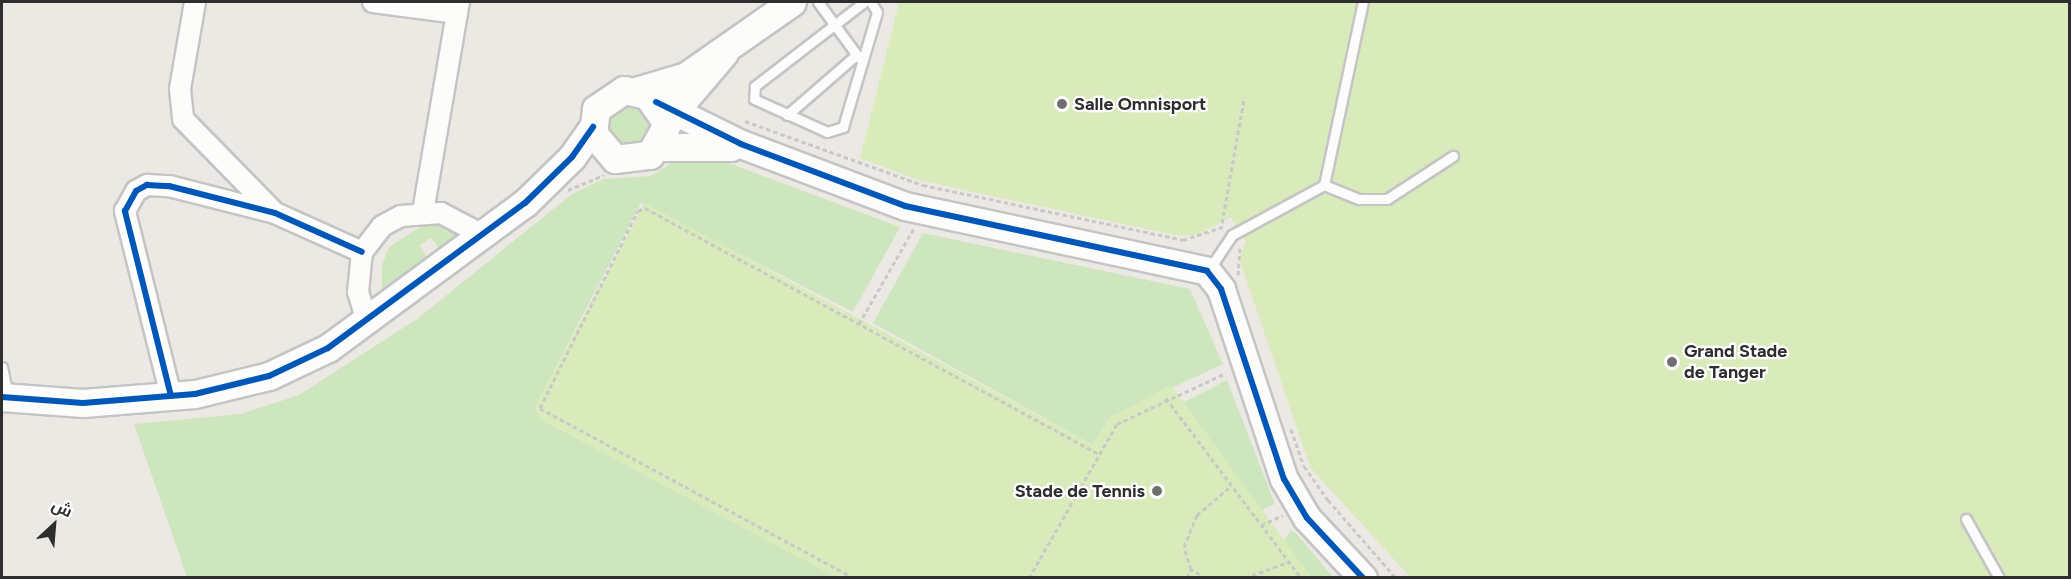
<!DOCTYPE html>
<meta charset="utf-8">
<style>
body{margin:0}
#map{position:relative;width:2071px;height:579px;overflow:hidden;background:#ece8e4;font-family:Figtree,Cairo,sans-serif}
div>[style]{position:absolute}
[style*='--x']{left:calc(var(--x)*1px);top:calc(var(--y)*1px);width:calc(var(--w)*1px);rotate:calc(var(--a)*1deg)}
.green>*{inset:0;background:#cee6be}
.round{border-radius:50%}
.pitch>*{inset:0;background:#d9eabb}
.path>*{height:3px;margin-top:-1.5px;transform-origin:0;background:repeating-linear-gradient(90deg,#c9c9c8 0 4.5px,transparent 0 7.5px)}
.roads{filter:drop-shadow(2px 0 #c5c4c5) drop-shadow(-2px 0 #c5c4c5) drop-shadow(0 2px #c5c4c5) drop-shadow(0 -2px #c5c4c5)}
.lane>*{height:9px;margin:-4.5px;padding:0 4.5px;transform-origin:4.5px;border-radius:4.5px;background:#fcfcfb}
.street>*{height:20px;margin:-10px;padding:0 10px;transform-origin:10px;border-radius:10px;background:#fcfcfb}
.secondary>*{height:27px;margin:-13.5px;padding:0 13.5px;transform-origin:13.5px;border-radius:13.5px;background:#fcfcfb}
.cycleway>*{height:6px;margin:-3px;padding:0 3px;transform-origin:3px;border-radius:3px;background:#0057b8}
.dots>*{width:16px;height:16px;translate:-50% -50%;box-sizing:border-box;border:3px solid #fff;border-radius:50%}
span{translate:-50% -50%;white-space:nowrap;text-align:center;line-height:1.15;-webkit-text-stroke:4.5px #fff;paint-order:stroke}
.poi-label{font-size:18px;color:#2e2e2e;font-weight:700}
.left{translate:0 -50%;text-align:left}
.right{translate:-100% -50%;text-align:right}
.frame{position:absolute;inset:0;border:3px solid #2e2e2e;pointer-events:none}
.north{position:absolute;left:24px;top:495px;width:60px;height:60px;-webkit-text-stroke:4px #fff;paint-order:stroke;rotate:26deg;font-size:16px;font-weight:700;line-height:24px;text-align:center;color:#2e2e2e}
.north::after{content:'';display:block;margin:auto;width:21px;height:27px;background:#2e2e2e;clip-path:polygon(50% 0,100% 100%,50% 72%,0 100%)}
</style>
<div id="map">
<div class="green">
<i class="round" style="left:607px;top:103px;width:44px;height:44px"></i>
<i style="clip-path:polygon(681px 157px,723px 161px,900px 227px,853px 312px,641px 203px,535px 407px,542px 420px,836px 577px,187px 577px,134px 424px,241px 414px,299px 395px,417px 319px,572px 194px,603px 179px,651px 176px)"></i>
<i style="clip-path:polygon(426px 223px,466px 231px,440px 249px,431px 238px,420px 245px,427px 258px,382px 291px,382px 265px,389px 247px)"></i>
<i style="clip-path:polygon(923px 233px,1190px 289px,1223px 364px,1112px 416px,1093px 445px,873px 323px)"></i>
<i style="clip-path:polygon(1227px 380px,1275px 504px,1260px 511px,1182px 403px)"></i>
<i style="clip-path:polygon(1290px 531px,1295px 532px,1332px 576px,1311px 577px,1282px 544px)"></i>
</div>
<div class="pitch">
<i style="clip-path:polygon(899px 2px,2069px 2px,2069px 577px,1410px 577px,1310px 467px,1239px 258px,1246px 242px,1231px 217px,1197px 235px,1179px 236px,918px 180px,860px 158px)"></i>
<i style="clip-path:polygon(645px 203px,1093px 445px,1108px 419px,1171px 385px,1311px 577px,836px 577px,542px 420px,535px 411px,537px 402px)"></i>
</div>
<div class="path">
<i style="--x:745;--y:121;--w:189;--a:19.8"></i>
<i style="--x:923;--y:185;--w:266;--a:11.9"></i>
<i style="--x:1183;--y:240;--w:44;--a:-18.4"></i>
<i style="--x:568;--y:190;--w:39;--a:-23"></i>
<i style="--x:1222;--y:223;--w:126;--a:-79.9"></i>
<i style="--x:1238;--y:275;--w:28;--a:-86"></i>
<i style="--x:859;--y:324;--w:111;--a:-60.2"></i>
<i style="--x:1166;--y:398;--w:225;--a:53.1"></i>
<i style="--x:1291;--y:429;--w:39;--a:71"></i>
<i style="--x:1304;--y:466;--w:42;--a:54.8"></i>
<i style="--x:1328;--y:500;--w:103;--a:48.9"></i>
<i style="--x:1261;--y:525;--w:24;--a:-24"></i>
<i style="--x:854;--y:578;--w:357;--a:-151.6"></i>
<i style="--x:540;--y:408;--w:220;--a:-63.6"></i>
<i style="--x:638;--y:211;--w:8;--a:-23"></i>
<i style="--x:645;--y:208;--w:516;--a:28.45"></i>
<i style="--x:1029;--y:578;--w:177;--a:-60.3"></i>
<i style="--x:1117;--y:424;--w:120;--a:-25.1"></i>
<i style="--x:1187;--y:578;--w:10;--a:-66"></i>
<i style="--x:1206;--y:578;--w:17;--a:-149"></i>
<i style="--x:1191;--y:569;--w:23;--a:-108"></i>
<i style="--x:1184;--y:547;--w:35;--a:-68"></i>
<i style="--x:1197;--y:515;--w:45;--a:-40.5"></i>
<i style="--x:1245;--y:578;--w:46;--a:-20.4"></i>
</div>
<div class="roads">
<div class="lane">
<i style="--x:818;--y:2;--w:69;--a:53.8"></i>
<i style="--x:864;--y:2;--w:138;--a:142.4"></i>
<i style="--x:755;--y:86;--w:13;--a:94"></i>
<i style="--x:754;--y:99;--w:80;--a:24.3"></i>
<i style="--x:827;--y:132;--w:17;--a:-17"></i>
<i style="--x:843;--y:127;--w:120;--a:-73.5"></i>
<i style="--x:877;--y:12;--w:12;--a:-121"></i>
<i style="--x:787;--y:115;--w:91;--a:-41"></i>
<i style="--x:1324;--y:185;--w:38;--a:22"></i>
<i style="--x:1359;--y:199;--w:28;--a:0"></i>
<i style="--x:1387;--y:199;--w:79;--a:-33.1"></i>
<i style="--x:1208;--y:271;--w:43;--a:-56.3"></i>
<i style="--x:1232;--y:235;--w:105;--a:-28.5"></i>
<i style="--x:1324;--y:185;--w:187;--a:-78"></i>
<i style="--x:2;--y:367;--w:29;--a:78"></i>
<i style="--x:1966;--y:519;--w:68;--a:60.8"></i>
</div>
<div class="street">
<i style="--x:195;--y:2;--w:88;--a:99.8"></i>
<i style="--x:180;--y:89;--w:30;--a:84"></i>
<i style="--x:183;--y:119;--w:129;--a:45.6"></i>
<i style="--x:373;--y:2;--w:85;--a:7.5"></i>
<i style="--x:423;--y:212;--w:213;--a:-80.3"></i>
<i style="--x:366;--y:318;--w:27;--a:-107"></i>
<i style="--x:358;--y:292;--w:40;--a:-84.3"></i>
<i style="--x:362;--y:252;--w:33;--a:-52"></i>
<i style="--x:382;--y:226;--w:21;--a:-28"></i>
<i style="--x:401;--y:216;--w:40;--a:-4.3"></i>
<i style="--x:441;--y:213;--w:47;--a:27.6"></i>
<i style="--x:171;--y:396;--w:191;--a:-104"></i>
<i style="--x:125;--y:211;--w:23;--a:-61"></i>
<i style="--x:136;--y:191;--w:13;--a:-29"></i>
<i style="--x:147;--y:185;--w:22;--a:3"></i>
<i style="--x:169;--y:186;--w:109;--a:14.3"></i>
<i style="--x:275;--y:213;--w:95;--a:24.1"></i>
</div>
<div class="secondary">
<i style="--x:636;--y:91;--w:52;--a:-16.7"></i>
<i style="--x:686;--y:76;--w:129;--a:-34.9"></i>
<i style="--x:656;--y:102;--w:95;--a:26.3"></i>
<i style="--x:741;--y:144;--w:175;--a:20.7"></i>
<i style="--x:905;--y:206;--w:309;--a:12.1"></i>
<i style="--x:1207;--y:271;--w:23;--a:52"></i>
<i style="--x:1221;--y:289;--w:200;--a:71.7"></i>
<i style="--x:1284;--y:479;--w:45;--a:59.5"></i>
<i style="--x:1307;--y:518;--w:82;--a:47"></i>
<i style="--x:664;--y:119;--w:29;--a:-125"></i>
<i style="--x:647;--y:95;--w:24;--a:-168"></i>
<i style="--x:624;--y:90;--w:34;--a:146"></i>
<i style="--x:596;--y:109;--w:24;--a:97"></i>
<i style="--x:593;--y:133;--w:34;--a:50"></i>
<i style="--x:615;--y:159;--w:35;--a:-7"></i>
<i style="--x:650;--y:155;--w:48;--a:-61.3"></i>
<i style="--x:673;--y:113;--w:79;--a:-49.6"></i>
<i style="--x:658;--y:147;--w:73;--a:0"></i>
<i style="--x:2;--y:397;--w:81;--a:4.2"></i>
<i style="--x:83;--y:403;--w:112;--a:-4.6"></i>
<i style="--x:195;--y:394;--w:76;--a:-13.7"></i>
<i style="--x:269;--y:376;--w:65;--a:-25.4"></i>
<i style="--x:328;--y:348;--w:245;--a:-36.4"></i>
<i style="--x:525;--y:203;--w:66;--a:-44.4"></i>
<i style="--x:572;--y:157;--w:37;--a:-55"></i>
</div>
</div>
<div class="cycleway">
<i style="--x:656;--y:102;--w:95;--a:26.3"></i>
<i style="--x:741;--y:144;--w:175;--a:20.7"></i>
<i style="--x:905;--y:206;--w:309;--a:12.1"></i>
<i style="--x:1207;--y:271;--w:23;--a:52"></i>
<i style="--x:1221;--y:289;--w:200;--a:71.7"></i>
<i style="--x:1284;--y:479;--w:45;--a:59.5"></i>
<i style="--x:1307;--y:518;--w:82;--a:47"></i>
<i style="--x:171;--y:396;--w:191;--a:-104"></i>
<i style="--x:125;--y:211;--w:23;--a:-61"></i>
<i style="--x:136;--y:191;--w:13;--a:-29"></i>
<i style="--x:147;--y:185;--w:22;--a:3"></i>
<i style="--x:169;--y:186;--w:109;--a:14.3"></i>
<i style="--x:275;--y:213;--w:95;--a:24.1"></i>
<i style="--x:2;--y:397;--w:81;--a:4.2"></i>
<i style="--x:83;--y:403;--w:112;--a:-4.6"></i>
<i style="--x:195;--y:394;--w:76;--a:-13.7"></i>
<i style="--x:269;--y:376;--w:65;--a:-25.4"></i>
<i style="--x:328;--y:348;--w:245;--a:-36.4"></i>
<i style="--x:525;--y:203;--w:66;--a:-44.4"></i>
<i style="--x:572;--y:157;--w:37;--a:-55"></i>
</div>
<div class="dots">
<i style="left:1062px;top:104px;background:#706f6e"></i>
<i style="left:1672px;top:362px;background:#706f6e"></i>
<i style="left:1157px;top:491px;background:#706f6e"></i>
</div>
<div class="poi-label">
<span class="left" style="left:1074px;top:104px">Salle Omnisport</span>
<span class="left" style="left:1684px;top:362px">Grand Stade<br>de Tanger</span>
<span class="right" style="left:1145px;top:491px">Stade de Tennis</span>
</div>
<div class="frame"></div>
<div class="north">ش</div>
</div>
